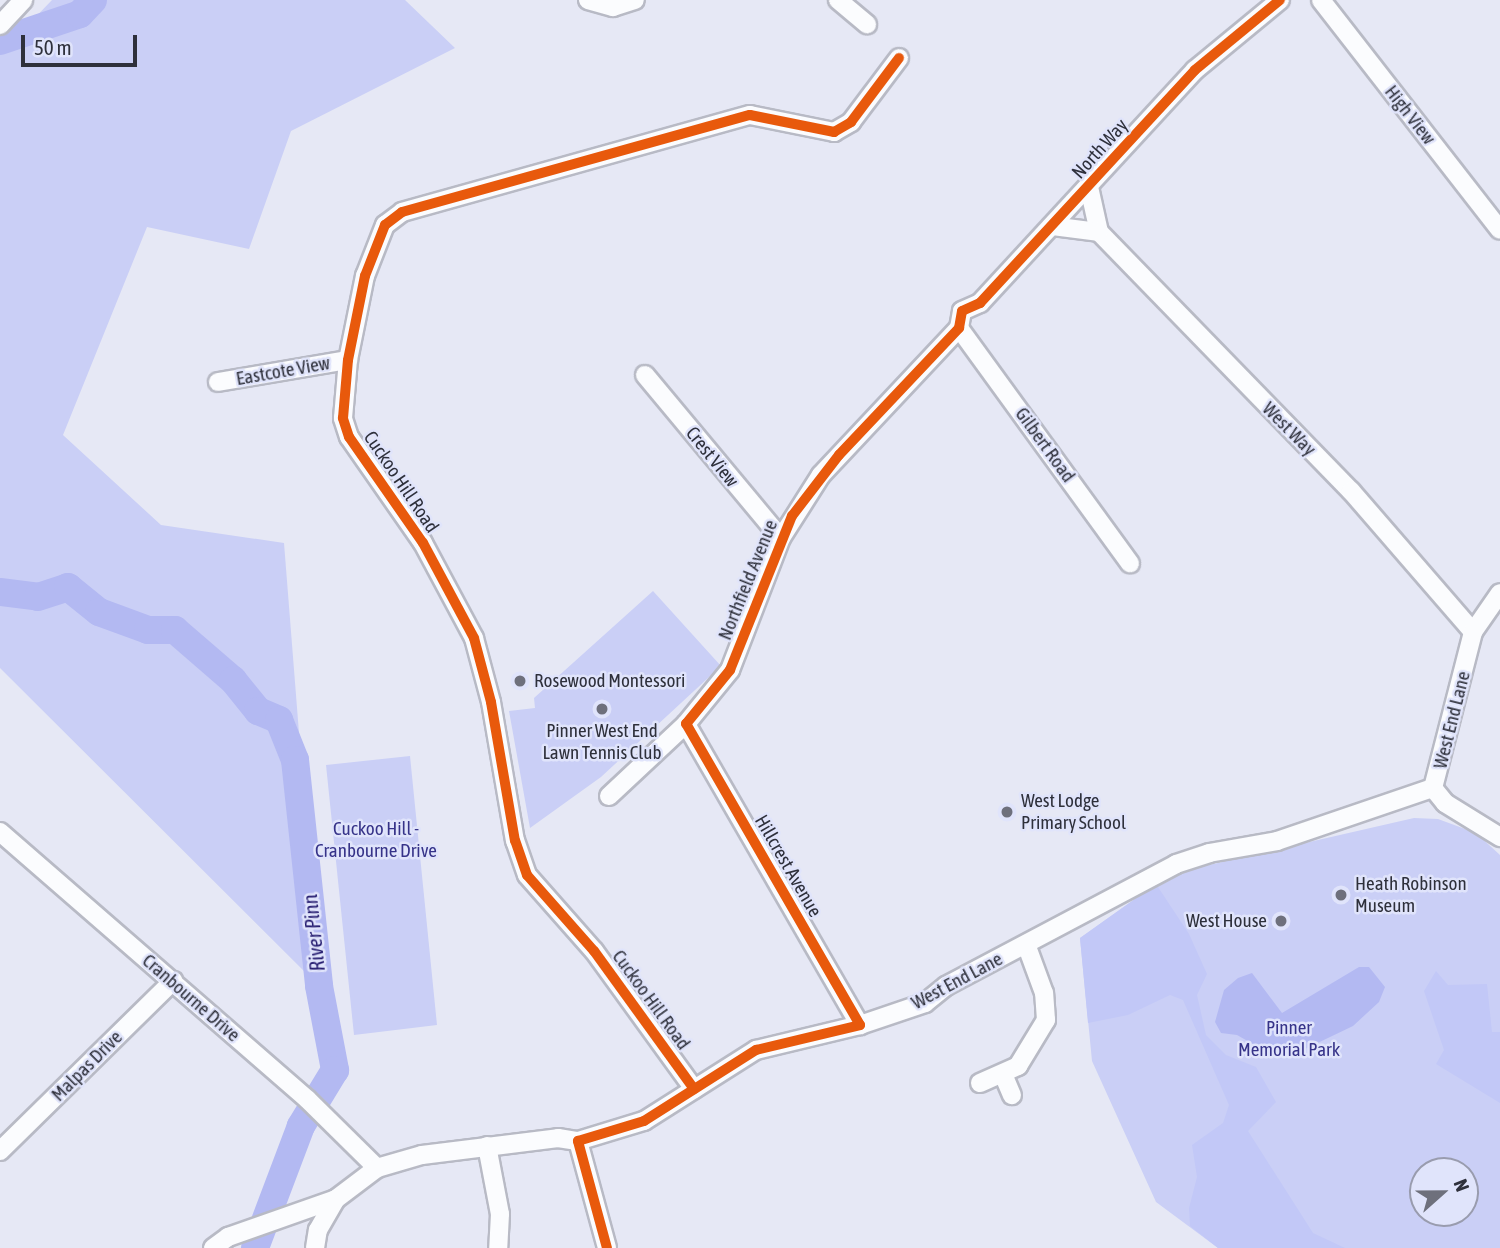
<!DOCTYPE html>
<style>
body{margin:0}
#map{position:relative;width:1500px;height:1248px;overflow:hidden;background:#e6e8f5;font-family:"Asap Condensed",sans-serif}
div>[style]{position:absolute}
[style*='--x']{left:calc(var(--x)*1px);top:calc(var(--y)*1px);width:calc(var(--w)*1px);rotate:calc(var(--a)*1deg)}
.green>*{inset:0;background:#cacff6}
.forest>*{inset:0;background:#c2c8f7}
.water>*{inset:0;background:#b3b9f2}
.river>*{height:28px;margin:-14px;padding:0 14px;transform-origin:14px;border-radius:14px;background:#b3b9f2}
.roads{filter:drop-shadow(2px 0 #b8bac5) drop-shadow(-2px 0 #b8bac5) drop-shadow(0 2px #b8bac5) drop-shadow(0 -2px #b8bac5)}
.minor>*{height:18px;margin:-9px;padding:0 9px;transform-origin:9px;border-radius:9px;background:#fbfcfe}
.cycleway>*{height:10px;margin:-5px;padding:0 5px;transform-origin:5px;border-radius:5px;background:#e8590c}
.dots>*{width:19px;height:19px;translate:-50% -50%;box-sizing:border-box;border:4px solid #e0e4fb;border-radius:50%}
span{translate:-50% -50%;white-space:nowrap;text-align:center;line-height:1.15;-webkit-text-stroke:5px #e0e4fb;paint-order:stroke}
.street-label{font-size:19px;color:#2e303b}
.poi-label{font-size:19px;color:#2e303b}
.left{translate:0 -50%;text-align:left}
.right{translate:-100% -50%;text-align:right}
.park-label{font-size:19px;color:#363389}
.water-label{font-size:21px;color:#241b6f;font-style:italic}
.north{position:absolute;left:1409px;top:1157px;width:70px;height:70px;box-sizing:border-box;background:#e0e4fb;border:2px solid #999cae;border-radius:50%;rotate:69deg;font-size:19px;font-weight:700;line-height:28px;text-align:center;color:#2e303b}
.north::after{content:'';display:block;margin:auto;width:24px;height:32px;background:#6e707c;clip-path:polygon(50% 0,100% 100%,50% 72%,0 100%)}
.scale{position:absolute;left:21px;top:35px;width:116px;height:32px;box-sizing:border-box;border:4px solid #2e303b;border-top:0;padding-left:9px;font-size:21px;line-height:24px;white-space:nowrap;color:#2e303b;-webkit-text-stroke:5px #e0e4fb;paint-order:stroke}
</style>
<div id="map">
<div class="green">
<i style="clip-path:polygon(52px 0,405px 0,455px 48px,291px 131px,249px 249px,147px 227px,63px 435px,161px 525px,284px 543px,319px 986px,0 668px,0 54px)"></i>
<i style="clip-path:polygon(653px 591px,721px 666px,601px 777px,530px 828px,509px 711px,535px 708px,534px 698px)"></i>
<i style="clip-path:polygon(410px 756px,437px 1025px,354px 1035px,326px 765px)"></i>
<i style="clip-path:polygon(evenodd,1414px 818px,1438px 819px,1476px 833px,1500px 855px,1500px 1248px,1218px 1248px,1156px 1202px,1092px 1061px,1080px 938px,1156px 884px,1196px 868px,1414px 818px,1423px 1171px,1465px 1171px,1465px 1213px,1423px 1213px,1423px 1171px)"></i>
</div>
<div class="forest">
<i style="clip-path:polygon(1156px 884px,1189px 934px,1207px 974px,1197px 995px,1206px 1035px,1226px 1055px,1256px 1067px,1276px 1102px,1248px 1131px,1313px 1233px,1345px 1248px,1218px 1248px,1190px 1226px,1189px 1208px,1197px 1177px,1192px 1145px,1223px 1123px,1229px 1105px,1183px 1000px,1170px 995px,1128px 1015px,1088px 1023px,1080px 938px)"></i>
<i style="clip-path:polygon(1436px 971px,1448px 985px,1487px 984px,1492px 1032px,1500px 1032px,1500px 1103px,1436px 1064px,1444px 1050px,1424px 991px)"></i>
</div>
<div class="water">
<i style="clip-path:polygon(1359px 967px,1369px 967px,1385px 987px,1379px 1002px,1353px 1026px,1305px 1049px,1267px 1052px,1237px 1035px,1221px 1033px,1215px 1022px,1224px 990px,1238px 978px,1252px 973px,1282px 1013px)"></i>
</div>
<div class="river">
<i style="--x:0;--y:41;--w:84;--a:-18.6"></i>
<i style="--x:80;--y:14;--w:19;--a:-47"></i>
<i style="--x:0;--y:592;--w:38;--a:7"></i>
<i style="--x:38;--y:597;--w:32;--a:-18"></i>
<i style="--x:68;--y:587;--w:40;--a:39"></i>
<i style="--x:99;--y:612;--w:52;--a:20.2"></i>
<i style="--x:148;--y:630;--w:27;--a:0"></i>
<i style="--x:175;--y:630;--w:77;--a:40.8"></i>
<i style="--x:233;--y:680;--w:40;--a:51"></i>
<i style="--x:258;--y:711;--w:23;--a:23"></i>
<i style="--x:279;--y:720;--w:43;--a:68.2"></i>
<i style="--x:295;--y:760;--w:227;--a:83.9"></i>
<i style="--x:319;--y:986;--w:86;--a:79.2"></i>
<i style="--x:335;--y:1070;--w:66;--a:121.3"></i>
<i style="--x:301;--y:1126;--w:130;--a:110.7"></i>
</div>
<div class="roads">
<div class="minor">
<i style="--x:588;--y:0;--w:26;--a:16"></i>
<i style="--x:613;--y:7;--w:23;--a:-18"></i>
<i style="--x:838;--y:0;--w:38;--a:40"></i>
<i style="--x:1321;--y:0;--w:291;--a:52.1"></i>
<i style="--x:0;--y:25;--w:34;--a:-47"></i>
<i style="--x:1089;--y:187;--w:46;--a:77.5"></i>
<i style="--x:1099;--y:232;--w:361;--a:45.8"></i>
<i style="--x:1351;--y:491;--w:186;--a:49.1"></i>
<i style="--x:1052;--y:226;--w:47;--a:7.3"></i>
<i style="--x:959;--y:328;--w:291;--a:54"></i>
<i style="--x:645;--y:375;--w:212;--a:50.2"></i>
<i style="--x:218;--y:382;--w:132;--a:-9.6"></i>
<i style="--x:686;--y:724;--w:348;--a:60"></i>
<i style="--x:1433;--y:788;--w:19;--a:51"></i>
<i style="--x:1445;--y:803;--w:65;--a:31.7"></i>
<i style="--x:609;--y:796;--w:105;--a:-43.1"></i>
<i style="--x:686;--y:724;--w:70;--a:-50.8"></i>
<i style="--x:730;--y:670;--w:142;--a:-68.9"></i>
<i style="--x:781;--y:538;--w:75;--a:-57.6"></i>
<i style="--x:821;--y:475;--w:202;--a:-46.8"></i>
<i style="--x:959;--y:328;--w:17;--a:-80"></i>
<i style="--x:962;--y:311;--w:20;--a:-24"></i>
<i style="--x:980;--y:303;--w:317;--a:-47.3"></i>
<i style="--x:1195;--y:70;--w:110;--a:-39.5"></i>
<i style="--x:0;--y:832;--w:408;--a:41"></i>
<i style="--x:308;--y:1100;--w:97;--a:44.6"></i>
<i style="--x:1003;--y:1074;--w:23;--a:67"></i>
<i style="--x:980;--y:1083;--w:42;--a:-24.1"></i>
<i style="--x:1018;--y:1066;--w:54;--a:-58.7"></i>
<i style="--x:1046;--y:1020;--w:27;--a:-94"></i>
<i style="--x:1044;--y:993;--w:52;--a:-110.2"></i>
<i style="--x:694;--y:1089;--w:170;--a:-125.9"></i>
<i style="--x:594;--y:951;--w:101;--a:-131.4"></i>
<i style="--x:527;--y:875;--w:36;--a:-109"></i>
<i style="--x:515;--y:841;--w:141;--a:-99.8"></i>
<i style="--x:491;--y:702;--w:66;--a:-104.9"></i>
<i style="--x:474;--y:638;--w:108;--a:-118.2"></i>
<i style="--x:423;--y:543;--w:129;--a:-124.9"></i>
<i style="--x:349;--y:437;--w:20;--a:-108"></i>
<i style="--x:343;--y:418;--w:58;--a:-85.1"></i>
<i style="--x:348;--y:360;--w:86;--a:-78.6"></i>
<i style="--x:365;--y:276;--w:55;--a:-68.6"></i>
<i style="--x:385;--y:225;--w:21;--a:-37"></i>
<i style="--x:402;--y:212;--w:361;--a:-15.6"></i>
<i style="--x:750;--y:115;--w:86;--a:11.4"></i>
<i style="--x:834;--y:132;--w:20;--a:-30"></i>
<i style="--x:851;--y:122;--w:80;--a:-53.1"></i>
<i style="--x:578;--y:1141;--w:111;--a:74.8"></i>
<i style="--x:487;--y:1146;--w:69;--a:79.2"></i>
<i style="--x:500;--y:1214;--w:34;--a:93"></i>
<i style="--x:0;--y:1151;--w:243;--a:-44.5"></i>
<i style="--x:213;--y:1248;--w:19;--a:-36"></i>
<i style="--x:228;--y:1237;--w:114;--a:-19.4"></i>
<i style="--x:315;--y:1248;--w:18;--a:-81"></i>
<i style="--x:318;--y:1230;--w:36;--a:-60"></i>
<i style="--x:336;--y:1199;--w:51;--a:-37.1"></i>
<i style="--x:377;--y:1168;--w:47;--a:-16.1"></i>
<i style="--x:422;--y:1155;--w:137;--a:-7.1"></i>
<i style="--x:558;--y:1138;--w:20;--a:9"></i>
<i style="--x:578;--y:1141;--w:69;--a:-16.9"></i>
<i style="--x:644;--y:1121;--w:133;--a:-32.4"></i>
<i style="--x:756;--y:1050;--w:107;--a:-13.5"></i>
<i style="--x:860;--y:1025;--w:69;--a:-18.7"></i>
<i style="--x:925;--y:1003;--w:27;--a:-39"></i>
<i style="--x:946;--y:986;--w:260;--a:-27.9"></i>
<i style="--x:1176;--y:864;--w:35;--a:-18"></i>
<i style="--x:1209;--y:853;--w:69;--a:-10"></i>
<i style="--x:1277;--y:841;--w:165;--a:-18.8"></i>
<i style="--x:1433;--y:788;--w:161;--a:-75.6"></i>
<i style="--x:1473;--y:632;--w:47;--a:-55.3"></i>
</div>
</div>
<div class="cycleway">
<i style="--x:694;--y:1089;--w:170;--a:-125.9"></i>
<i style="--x:594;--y:951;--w:101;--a:-131.4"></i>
<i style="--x:527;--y:875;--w:36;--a:-109"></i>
<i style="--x:515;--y:841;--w:141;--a:-99.8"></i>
<i style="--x:491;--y:702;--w:66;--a:-104.9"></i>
<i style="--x:474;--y:638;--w:108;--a:-118.2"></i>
<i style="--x:423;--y:543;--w:129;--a:-124.9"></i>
<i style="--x:349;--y:437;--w:20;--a:-108"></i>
<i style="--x:343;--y:418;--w:58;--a:-85.1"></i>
<i style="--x:348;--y:360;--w:86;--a:-78.6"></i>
<i style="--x:365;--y:276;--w:55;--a:-68.6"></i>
<i style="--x:385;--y:225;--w:21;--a:-37"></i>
<i style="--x:402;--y:212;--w:361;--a:-15.6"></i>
<i style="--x:750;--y:115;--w:86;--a:11.4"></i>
<i style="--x:834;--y:132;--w:20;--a:-30"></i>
<i style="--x:851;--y:122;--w:80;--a:-53.1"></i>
<i style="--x:607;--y:1248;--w:111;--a:-105.2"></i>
<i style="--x:578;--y:1141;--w:69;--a:-16.9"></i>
<i style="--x:644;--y:1121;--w:133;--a:-32.4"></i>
<i style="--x:756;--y:1050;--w:107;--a:-13.5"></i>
<i style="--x:860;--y:1025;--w:348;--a:-120"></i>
<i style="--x:686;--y:724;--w:70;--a:-50.8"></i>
<i style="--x:730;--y:670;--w:166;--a:-68.1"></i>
<i style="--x:792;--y:516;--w:77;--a:-52.4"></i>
<i style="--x:839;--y:455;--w:175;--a:-46.6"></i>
<i style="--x:959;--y:328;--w:17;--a:-80"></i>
<i style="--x:962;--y:311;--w:20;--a:-24"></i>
<i style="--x:980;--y:303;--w:317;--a:-47.3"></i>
<i style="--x:1195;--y:70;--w:110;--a:-39.5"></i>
</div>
<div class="dots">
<i style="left:520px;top:681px;background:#6e707c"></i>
<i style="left:602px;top:709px;background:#6e707c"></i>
<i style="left:1007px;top:812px;background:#6e707c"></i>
<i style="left:1341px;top:895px;background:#6e707c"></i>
<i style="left:1281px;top:921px;background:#6e707c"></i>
</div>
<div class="street-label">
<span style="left:1410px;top:115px;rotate:52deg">High View</span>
<span style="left:1100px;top:149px;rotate:-48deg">North Way</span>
<span style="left:283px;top:371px;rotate:-10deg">Eastcote View</span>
<span style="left:1289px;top:429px;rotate:45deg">West Way</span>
<span style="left:1045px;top:445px;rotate:54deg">Gilbert Road</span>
<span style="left:712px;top:457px;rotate:51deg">Crest View</span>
<span style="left:401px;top:482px;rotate:56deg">Cuckoo Hill Road</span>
<span style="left:748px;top:580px;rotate:-68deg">Northfield Avenue</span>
<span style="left:1452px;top:720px;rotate:-76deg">West End Lane</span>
<span style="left:788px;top:866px;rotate:60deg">Hillcrest Avenue</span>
<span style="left:957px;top:981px;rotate:-28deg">West End Lane</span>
<span style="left:191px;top:998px;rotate:41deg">Cranbourne Drive</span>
<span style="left:651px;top:1000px;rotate:54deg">Cuckoo Hill Road</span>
<span style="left:87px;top:1066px;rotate:-45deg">Malpas Drive</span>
</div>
<div class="poi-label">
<span class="left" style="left:534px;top:681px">Rosewood Montessori</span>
<span style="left:602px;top:742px">Pinner West End<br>Lawn Tennis Club</span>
<span class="left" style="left:1021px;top:812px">West Lodge<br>Primary School</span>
<span class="left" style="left:1355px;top:895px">Heath Robinson<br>Museum</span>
<span class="right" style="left:1267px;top:921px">West House</span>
</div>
<div class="park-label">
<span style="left:376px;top:840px">Cuckoo Hill -<br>Cranbourne Drive</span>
<span style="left:1289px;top:1039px">Pinner<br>Memorial Park</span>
</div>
<div class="water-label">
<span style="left:313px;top:933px;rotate:-96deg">River Pinn</span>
</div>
<div class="north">N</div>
<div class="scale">50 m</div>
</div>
